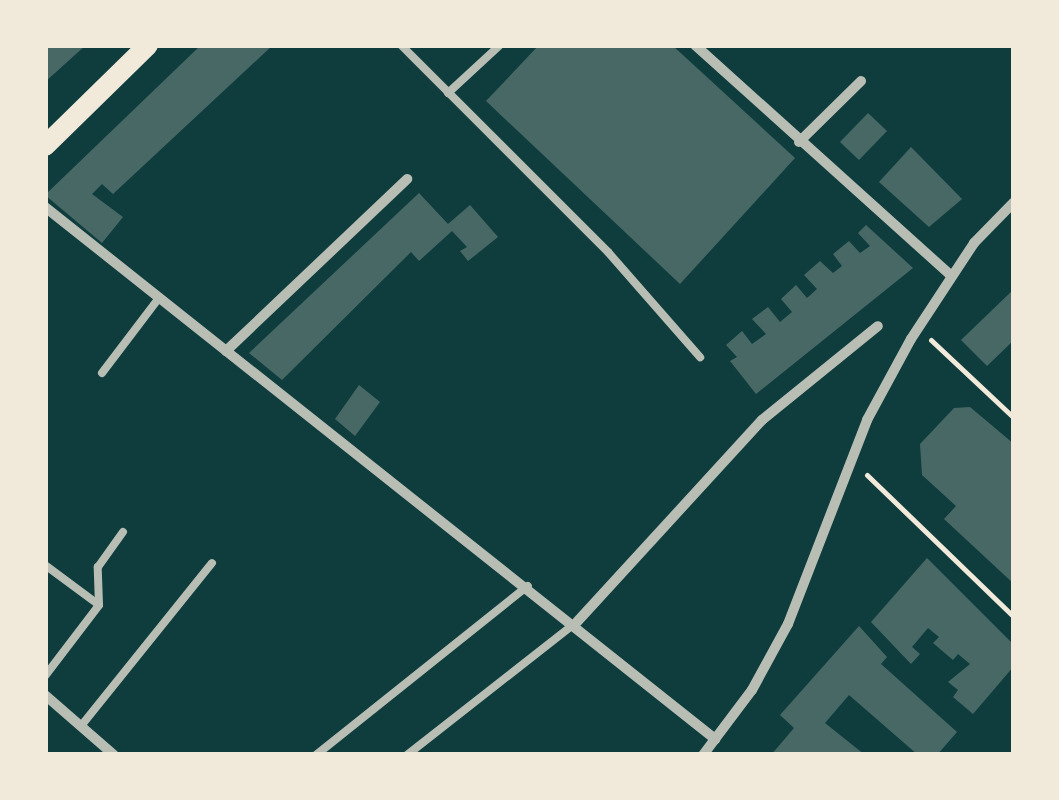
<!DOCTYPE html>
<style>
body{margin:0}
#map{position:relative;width:1059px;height:800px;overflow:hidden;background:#0f3d3e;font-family:Cabin,sans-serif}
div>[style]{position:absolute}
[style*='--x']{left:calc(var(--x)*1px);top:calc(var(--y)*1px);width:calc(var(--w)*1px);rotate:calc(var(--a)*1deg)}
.building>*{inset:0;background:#486865}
.path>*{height:5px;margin:-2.5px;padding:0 2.5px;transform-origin:2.5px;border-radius:2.5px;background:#f1e9da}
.service>*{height:8px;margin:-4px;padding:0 4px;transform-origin:4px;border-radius:4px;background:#b8beb3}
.minor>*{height:10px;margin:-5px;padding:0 5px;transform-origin:5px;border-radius:5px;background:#b8beb3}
.secondary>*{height:20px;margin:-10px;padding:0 10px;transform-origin:10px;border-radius:10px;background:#f1e9da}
span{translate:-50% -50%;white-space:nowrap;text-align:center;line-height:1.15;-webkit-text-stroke:10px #f1e9da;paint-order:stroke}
.frame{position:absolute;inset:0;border:48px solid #f1e9da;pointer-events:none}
</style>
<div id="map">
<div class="building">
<i style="clip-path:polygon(45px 45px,86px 45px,45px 82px)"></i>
<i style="clip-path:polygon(201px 45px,273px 45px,113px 194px,102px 184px,92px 194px,123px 217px,102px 243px,45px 195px)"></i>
<i style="clip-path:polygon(539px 45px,672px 45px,795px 158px,680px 284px,486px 101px)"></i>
<i style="clip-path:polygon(868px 113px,887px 131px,859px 160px,840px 142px)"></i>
<i style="clip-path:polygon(911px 147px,962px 199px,929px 227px,879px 182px)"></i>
<i style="clip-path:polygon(419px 193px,448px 224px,470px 205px,498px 237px,468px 261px,460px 251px,467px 247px,452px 231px,419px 261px,411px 252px,282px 380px,249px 353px)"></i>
<i style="clip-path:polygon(866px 225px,913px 268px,756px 394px,730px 361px,737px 357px,726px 345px,742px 331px,752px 344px,766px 334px,752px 319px,768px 307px,780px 322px,792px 312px,781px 299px,796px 285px,807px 298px,817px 289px,804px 275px,820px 261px,833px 273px,842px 266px,833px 254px,849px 241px,860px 253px,870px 246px,858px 233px)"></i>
<i style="clip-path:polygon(1014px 289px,1014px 340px,987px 366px,961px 340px)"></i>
<i style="clip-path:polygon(359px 385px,380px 402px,355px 436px,335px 419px)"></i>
<i style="clip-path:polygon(970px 407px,1014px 444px,1014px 584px,944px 519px,956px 506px,922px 475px,920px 444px,954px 408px)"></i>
<i style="clip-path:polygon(927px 558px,1014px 645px,1014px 666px,973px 714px,953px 697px,958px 690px,948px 682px,970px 664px,958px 654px,953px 660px,933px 643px,939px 637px,928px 628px,912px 647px,920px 654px,911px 664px,871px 622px)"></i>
<i style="clip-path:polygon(859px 626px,887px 657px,881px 664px,957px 732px,937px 755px,918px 755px,849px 695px,825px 723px,865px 755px,771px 755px,794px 728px,780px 715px)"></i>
</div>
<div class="path">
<i style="--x:931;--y:340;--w:114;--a:43.2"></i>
<i style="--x:867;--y:475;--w:204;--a:44"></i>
</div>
<div class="service">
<i style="--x:401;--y:45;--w:293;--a:45"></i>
<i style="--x:608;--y:252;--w:140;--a:48.8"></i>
<i style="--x:448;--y:93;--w:71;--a:-42.7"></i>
<i style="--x:102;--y:373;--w:94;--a:-52.8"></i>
<i style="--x:45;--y:565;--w:67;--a:36.5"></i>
<i style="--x:45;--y:676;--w:89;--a:-52.7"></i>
<i style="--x:99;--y:605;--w:38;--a:-92"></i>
<i style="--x:98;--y:567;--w:43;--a:-54.5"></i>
<i style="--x:81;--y:726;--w:209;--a:-51.2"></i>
<i style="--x:316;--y:755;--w:271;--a:-38.6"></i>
<i style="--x:407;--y:755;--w:211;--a:-38.1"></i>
</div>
<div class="minor">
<i style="--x:695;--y:45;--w:343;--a:42"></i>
<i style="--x:799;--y:142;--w:87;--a:-44.5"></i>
<i style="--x:45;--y:207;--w:856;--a:38.45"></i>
<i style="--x:226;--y:351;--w:250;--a:-43.5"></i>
<i style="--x:576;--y:623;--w:275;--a:-47.5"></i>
<i style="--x:762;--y:420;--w:149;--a:-39"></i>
<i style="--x:45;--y:695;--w:91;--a:41"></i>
<i style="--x:703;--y:755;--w:81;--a:-53"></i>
<i style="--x:752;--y:690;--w:75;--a:-61.4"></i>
<i style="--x:788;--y:624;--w:219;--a:-68.8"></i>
<i style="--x:867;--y:420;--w:92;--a:-61.5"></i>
<i style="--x:911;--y:339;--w:115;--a:-56.7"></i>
<i style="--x:974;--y:243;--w:57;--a:-45.7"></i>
</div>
<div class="secondary">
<i style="--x:45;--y:146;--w:144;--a:-44.4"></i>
</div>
<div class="frame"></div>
</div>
